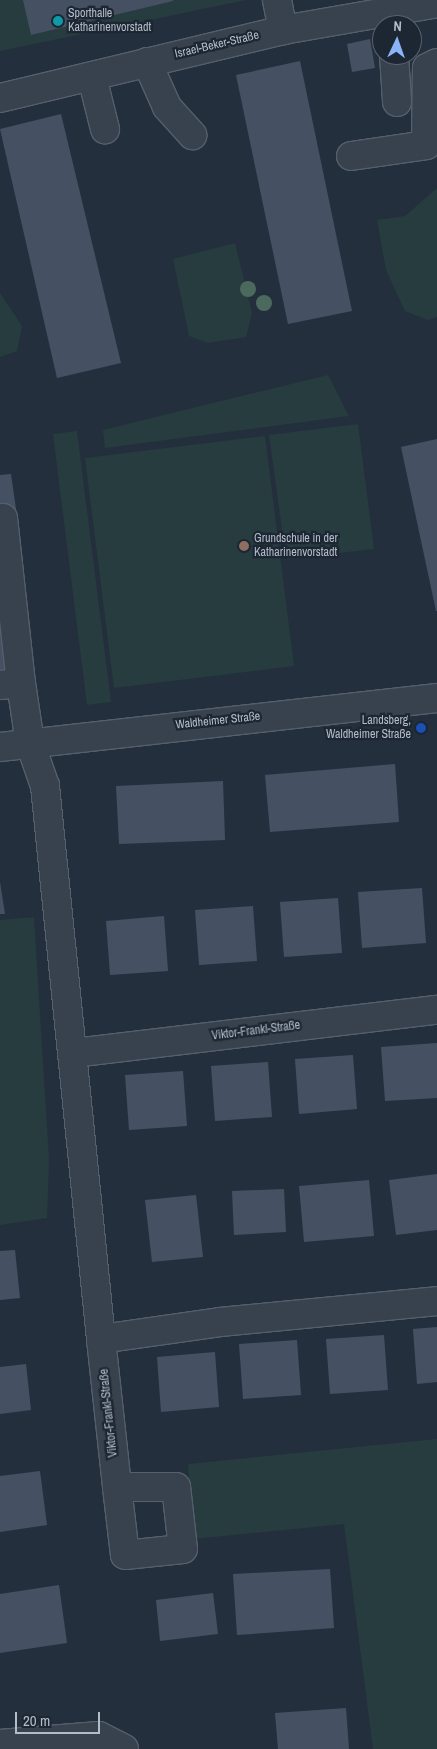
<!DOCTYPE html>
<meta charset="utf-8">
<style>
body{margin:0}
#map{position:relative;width:437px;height:1749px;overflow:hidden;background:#242f3e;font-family:"Archivo Narrow",sans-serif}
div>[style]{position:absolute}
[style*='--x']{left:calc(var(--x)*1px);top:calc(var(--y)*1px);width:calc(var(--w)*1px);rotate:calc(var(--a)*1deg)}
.green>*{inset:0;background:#263c3f}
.building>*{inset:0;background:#455162}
.roads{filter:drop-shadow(1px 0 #565f6c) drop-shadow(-1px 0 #565f6c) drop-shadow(0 1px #565f6c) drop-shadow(0 -1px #565f6c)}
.minor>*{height:28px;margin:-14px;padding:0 14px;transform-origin:14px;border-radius:14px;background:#38414e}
.trees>*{width:16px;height:16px;margin:-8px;border-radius:50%;background:#4b6a5d}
.dots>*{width:14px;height:14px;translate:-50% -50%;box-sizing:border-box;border:2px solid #1d2633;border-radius:50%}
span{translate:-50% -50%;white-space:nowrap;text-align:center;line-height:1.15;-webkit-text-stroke:4.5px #1d2633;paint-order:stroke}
.poi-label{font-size:12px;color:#b4bcc9}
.left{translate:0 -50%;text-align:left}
.right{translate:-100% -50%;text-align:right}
.street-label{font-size:12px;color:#b4bcc9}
.north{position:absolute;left:372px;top:15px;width:50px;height:50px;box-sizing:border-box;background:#1d2633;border:1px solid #59626f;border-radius:50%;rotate:3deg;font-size:14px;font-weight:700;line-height:20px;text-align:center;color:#b4bcc9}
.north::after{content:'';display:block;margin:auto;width:18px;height:22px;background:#8ab4f8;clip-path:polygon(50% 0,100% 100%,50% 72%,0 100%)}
.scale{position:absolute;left:15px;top:1712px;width:85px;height:22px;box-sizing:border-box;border:2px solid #b4bcc9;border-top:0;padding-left:6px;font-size:15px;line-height:18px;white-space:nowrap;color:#b4bcc9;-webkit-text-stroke:4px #1d2633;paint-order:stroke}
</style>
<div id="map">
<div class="green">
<i style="clip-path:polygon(0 0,246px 0,0 51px)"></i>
<i style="clip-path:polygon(437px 188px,437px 317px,428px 320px,405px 311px,386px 270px,377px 220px,405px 216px)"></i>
<i style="clip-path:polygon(235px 243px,252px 313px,246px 337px,208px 343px,189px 336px,173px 259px)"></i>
<i style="clip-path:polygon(0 293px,22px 326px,17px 351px,0 357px)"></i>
<i style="clip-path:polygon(328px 375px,349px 416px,105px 448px,103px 430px)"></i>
<i style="clip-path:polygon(358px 424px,374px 549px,286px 559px,269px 435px)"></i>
<i style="clip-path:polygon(77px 431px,111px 702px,87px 705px,53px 434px)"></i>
<i style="clip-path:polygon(265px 436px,294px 666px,114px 688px,85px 458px)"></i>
<i style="clip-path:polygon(34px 917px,49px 1159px,47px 1218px,0 1225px,0 920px)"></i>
<i style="clip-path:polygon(437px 1439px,437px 1749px,373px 1749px,344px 1524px,194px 1539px,188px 1464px)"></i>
</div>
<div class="building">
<i style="clip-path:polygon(23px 0,173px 0,173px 1px,31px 35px)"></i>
<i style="clip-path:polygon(370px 39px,375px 68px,352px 72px,347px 44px)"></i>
<i style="clip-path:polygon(300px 61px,352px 311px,288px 324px,236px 75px)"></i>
<i style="clip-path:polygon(61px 114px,121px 363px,57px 378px,0 129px)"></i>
<i style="clip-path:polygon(437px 439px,437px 611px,436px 611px,401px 447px)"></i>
<i style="clip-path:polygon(11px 474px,17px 516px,0 518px,0 475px)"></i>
<i style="clip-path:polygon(0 581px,13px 669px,0 670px)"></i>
<i style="clip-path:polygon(395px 764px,399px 822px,270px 832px,265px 775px)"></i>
<i style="clip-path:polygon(223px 781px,225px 840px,119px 844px,116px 786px)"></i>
<i style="clip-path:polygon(0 882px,5px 914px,0 914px)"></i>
<i style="clip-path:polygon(422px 888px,426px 943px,362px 948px,358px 892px)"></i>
<i style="clip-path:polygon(338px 898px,342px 953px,284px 957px,280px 902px)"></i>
<i style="clip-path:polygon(253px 906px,257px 961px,199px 965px,195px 910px)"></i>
<i style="clip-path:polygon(164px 916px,168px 971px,110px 975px,106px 921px)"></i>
<i style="clip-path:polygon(437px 1043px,437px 1098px,385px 1101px,381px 1047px)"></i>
<i style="clip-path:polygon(353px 1055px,357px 1109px,299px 1114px,295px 1059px)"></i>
<i style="clip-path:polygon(268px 1062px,272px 1117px,215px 1121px,211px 1066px)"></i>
<i style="clip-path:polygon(183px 1071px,187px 1126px,129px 1130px,125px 1075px)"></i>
<i style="clip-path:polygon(437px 1174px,437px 1230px,396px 1235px,389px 1180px)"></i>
<i style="clip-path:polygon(369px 1180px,374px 1236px,304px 1242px,299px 1186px)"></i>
<i style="clip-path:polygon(284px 1189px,286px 1232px,234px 1235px,232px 1191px)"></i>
<i style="clip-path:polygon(196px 1195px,203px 1257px,152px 1262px,145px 1200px)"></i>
<i style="clip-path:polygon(15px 1250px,20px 1298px,0 1300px,0 1251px)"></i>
<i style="clip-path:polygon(437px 1327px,437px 1382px,417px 1384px,413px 1329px)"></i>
<i style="clip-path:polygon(384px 1335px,388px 1390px,330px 1394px,326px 1339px)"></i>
<i style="clip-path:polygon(297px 1340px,301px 1395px,243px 1399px,239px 1344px)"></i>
<i style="clip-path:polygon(215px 1352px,219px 1407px,161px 1412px,157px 1357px)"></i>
<i style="clip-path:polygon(26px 1364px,31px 1410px,0 1414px,0 1367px)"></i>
<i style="clip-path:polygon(40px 1471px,47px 1525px,0 1532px,0 1476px)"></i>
<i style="clip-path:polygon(330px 1569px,334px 1628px,237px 1635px,233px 1574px)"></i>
<i style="clip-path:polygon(59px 1585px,67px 1643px,0 1653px,0 1594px)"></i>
<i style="clip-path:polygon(213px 1593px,218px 1634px,160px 1641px,156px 1600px)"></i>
<i style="clip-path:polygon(346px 1708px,349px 1749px,278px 1749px,275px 1713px)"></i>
</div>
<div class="roads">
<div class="minor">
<i style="--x:277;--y:0;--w:31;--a:79"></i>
<i style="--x:394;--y:55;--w:47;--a:86.3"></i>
<i style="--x:147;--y:62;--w:49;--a:66"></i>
<i style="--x:167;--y:107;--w:38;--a:48"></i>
<i style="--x:92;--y:77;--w:54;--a:76"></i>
<i style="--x:0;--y:98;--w:291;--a:-13.5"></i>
<i style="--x:283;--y:30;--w:156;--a:-9.9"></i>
<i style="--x:351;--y:156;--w:76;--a:-8.3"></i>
<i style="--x:426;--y:145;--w:77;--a:-89.3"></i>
<i style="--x:427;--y:68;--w:11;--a:-27"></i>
<i style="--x:3;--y:518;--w:166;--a:83.8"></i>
<i style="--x:0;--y:685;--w:21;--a:-5"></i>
<i style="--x:21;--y:683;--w:61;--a:81.5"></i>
<i style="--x:30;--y:743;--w:46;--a:70.8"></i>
<i style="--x:45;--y:786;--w:556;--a:84.22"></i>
<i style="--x:101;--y:1339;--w:149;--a:83.8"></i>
<i style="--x:117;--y:1487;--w:68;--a:83.3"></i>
<i style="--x:125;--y:1555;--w:58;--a:-5.9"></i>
<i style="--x:183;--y:1549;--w:62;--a:-96.4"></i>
<i style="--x:176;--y:1487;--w:59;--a:180"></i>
<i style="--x:0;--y:747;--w:440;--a:-6.4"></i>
<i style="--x:74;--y:1053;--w:366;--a:-6.8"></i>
<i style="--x:101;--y:1339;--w:120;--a:-8.1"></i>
<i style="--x:220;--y:1322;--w:218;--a:-5.5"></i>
<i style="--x:0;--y:1744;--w:99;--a:-4.6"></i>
<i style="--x:99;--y:1736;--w:28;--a:27"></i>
</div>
</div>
<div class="trees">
<i style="left:248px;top:289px"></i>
<i style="left:264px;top:303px"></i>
</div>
<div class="dots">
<i style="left:58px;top:21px;background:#0f9aa8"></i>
<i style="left:244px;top:546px;background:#8d6e63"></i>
<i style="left:421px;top:728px;background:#1a4fb4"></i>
</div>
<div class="poi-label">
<span class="left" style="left:68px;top:21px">Sporthalle<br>Katharinenvorstadt</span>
<span class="left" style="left:254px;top:546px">Grundschule in der<br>Katharinenvorstadt</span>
<span class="right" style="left:411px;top:728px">Landsberg,<br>Waldheimer Straße</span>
</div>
<div class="street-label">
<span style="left:217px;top:45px;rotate:-13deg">Israel-Beker-Straße</span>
<span style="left:218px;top:721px;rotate:-6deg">Waldheimer Straße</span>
<span style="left:256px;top:1031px;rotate:-7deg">Viktor-Frankl-Straße</span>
<span style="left:109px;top:1413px;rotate:-96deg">Viktor-Frankl-Straße</span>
</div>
<div class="north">N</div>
<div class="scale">20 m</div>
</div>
